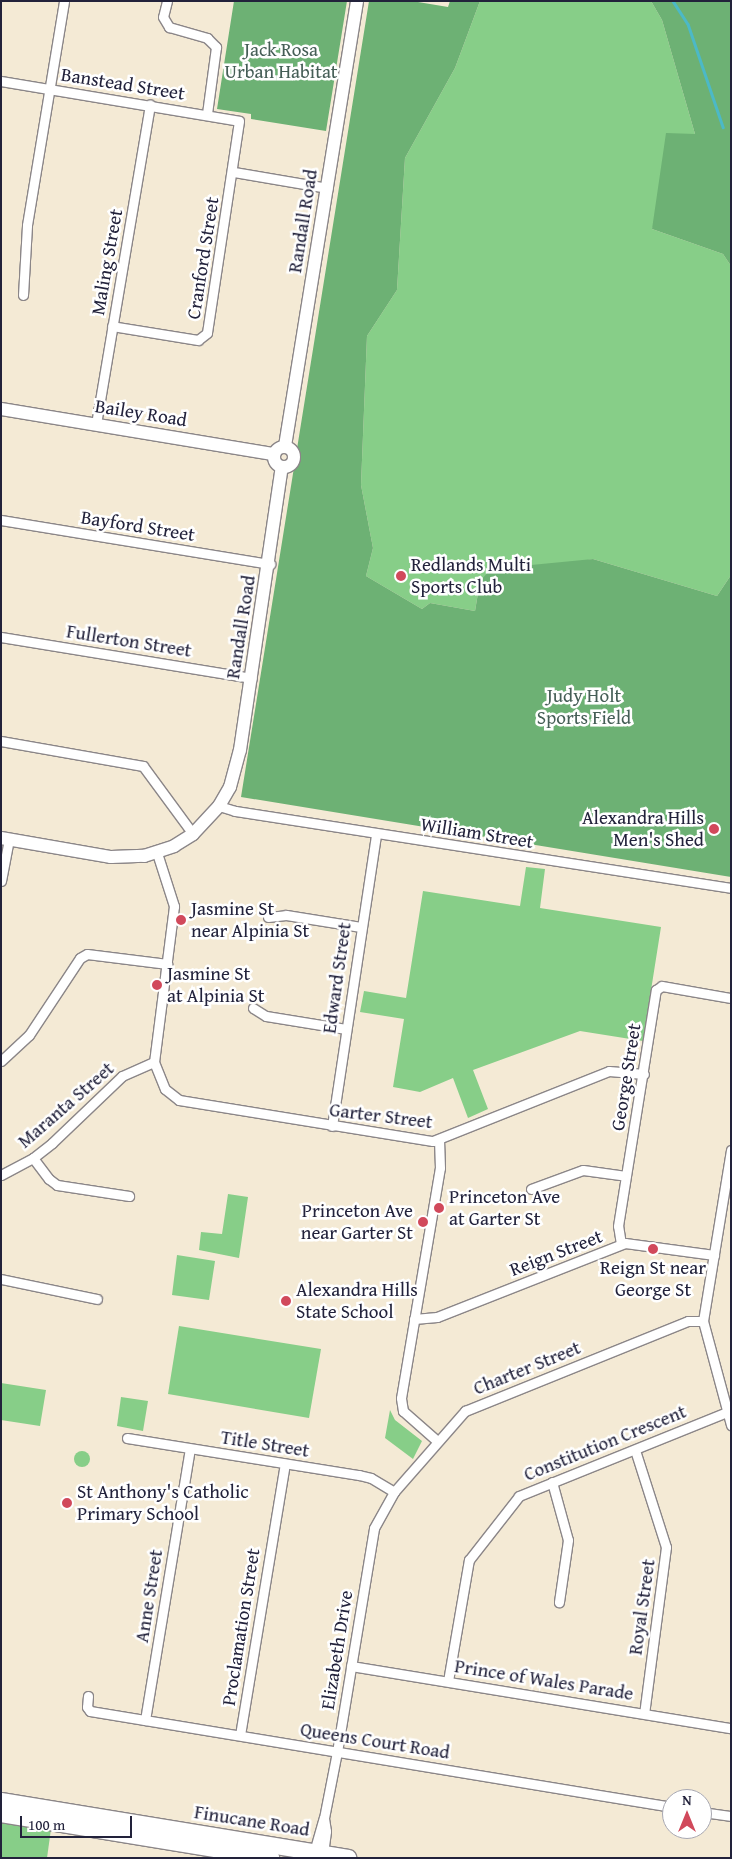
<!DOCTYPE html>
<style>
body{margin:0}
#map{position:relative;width:732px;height:1859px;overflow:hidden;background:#f4ead5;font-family:"Gentium Book Plus",serif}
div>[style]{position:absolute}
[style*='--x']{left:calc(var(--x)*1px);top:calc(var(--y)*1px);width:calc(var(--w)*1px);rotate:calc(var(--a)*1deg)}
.green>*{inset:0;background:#87ce88}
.round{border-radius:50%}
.forest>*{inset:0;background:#6db174}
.stream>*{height:2.5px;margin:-1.25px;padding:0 1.25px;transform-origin:1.25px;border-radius:1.25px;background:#4cb9c7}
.roads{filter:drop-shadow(1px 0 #8b8688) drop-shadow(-1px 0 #8b8688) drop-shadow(0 1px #8b8688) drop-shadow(0 -1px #8b8688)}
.street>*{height:9px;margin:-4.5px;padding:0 4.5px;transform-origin:4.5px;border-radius:4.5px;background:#fff}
.secondary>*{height:12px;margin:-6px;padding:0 6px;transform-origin:6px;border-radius:6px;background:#fff}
.secondary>.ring{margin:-6px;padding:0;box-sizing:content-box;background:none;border:12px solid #fff;border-radius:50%}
.highway>*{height:16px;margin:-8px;padding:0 8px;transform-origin:8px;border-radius:8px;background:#fff}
.dots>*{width:14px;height:14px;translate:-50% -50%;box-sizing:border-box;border:2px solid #fff;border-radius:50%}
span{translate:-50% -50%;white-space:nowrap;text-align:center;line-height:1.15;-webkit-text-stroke:5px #fff;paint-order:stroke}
.park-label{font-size:19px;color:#455e56}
.street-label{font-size:19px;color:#22223b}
.poi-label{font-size:19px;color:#22223b}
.left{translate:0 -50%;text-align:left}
.right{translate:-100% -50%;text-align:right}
.frame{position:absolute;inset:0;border:2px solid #22223b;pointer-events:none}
.north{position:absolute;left:662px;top:1789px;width:50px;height:50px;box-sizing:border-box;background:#fff;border:1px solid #a7a7b1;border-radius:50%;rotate:0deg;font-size:14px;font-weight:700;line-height:20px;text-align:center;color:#22223b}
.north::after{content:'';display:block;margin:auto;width:18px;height:22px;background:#d1495b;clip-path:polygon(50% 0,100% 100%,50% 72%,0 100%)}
.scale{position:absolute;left:20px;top:1816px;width:112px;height:22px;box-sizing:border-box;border:2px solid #22223b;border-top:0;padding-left:6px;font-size:15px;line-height:18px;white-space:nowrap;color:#22223b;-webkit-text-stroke:4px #fff;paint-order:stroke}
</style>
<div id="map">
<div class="green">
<i style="clip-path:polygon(480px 1px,651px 1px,662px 20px,695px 134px,652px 229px,723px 254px,731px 266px,731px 575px,717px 596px,593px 559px,480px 581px,475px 611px,430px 603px,422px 609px,366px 576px,373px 548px,361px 485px,367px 336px,397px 290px,405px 158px,455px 68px)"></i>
<i style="clip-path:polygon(526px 867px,545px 869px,540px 908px,661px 927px,643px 1041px,580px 1031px,473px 1070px,488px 1109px,468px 1118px,453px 1078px,420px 1092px,393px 1087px,404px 1019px,360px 1012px,364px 991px,406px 998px,423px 891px,520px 906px)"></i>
<i style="clip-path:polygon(228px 1194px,248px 1197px,239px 1258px,199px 1250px,201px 1232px,222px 1234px)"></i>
<i style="clip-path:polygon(177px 1255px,215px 1261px,209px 1300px,172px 1295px)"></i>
<i style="clip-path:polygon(179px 1326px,321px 1349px,309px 1418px,168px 1394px)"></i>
<i style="clip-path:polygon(1px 1383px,46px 1390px,40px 1426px,1px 1420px)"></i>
<i style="clip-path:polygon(121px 1397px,148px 1401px,143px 1431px,117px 1426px)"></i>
<i style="clip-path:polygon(390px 1410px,395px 1420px,422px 1441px,413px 1459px,385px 1438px)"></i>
<i class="round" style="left:74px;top:1451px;width:16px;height:16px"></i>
<i style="clip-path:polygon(1px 1821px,51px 1829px,47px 1858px,1px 1858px)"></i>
</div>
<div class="forest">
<i style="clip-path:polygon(234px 1px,347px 1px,326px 131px,251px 119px,251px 114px,217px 109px)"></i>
<i style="clip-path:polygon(369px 1px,412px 1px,448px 7px,450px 1px,480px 1px,455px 68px,405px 158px,397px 290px,367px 336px,361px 485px,373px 548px,366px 576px,422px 609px,430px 603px,475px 611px,480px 581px,491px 569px,593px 559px,717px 596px,731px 575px,731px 877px,241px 797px)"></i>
<i style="clip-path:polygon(651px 1px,731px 1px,731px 266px,723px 254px,652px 229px,666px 133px,695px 134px,662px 20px)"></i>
</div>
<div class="stream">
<i style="--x:673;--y:1;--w:27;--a:57"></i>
<i style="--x:688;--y:24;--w:109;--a:71.2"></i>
</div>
<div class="roads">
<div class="street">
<i style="--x:167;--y:1;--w:16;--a:104"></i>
<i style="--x:163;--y:17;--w:12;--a:59"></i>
<i style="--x:169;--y:27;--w:40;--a:16"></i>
<i style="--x:207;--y:38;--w:13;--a:45"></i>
<i style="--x:216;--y:47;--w:68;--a:97.7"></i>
<i style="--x:1;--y:81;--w:241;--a:9.5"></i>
<i style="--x:239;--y:121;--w:214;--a:98.6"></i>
<i style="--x:207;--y:333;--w:11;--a:142"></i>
<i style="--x:198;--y:340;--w:87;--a:-170.8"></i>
<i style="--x:234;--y:172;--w:95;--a:9.7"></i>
<i style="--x:23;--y:295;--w:70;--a:-86.7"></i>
<i style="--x:27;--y:225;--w:227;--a:-80.6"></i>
<i style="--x:96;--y:424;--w:324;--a:-80.4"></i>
<i style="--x:1;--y:520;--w:273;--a:9.3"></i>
<i style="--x:1;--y:637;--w:254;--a:9.3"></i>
<i style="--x:1;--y:741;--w:144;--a:10"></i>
<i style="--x:143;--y:766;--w:84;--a:53.7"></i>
<i style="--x:219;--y:806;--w:17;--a:17"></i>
<i style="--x:235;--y:811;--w:502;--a:8.82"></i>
<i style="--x:157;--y:853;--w:56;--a:72.2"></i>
<i style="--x:174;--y:906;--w:157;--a:97.3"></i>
<i style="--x:154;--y:1062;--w:29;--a:68"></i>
<i style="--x:165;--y:1089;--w:18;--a:38"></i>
<i style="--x:179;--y:1100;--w:257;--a:9.2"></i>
<i style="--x:433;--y:1141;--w:189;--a:-21.7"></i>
<i style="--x:609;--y:1071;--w:35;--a:5"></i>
<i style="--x:1;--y:881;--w:43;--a:-79.2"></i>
<i style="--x:268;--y:917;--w:18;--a:-6"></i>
<i style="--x:286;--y:915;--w:76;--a:9.1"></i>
<i style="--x:253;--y:1008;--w:15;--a:32"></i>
<i style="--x:266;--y:1016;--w:81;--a:9.2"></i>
<i style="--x:1;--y:1061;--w:38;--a:-43"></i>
<i style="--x:29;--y:1035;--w:92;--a:-56.5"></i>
<i style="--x:80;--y:958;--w:8;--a:-30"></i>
<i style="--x:87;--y:954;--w:81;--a:7.1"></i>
<i style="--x:332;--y:1126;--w:295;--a:-81.4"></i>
<i style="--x:731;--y:1150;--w:173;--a:99.3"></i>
<i style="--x:703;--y:1321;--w:108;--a:74.9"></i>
<i style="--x:33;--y:1158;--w:26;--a:53"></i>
<i style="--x:49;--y:1179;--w:10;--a:37"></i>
<i style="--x:57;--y:1185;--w:73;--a:8.7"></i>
<i style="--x:1;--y:1175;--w:36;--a:-28"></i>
<i style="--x:33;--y:1158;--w:24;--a:-38"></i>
<i style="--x:52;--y:1143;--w:97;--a:-43.7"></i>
<i style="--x:122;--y:1076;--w:35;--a:-24"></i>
<i style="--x:531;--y:1189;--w:55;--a:-20.1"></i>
<i style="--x:583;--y:1170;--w:43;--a:7.9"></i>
<i style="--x:621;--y:1244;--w:18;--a:-99"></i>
<i style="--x:618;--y:1226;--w:239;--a:-80.9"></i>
<i style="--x:656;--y:990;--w:7;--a:-34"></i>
<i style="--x:662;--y:986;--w:70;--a:9.9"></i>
<i style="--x:1;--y:1279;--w:98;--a:11.8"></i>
<i style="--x:414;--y:1319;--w:23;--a:-5"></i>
<i style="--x:437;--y:1317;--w:202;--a:-21.5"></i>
<i style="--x:625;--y:1243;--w:90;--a:7.7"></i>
<i style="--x:127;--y:1438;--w:235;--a:9.1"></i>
<i style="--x:359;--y:1475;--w:12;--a:14"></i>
<i style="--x:371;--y:1478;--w:27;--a:31"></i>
<i style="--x:436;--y:1440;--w:44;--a:-138.7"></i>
<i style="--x:403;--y:1411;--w:13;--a:-99"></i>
<i style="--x:401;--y:1398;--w:233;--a:-80.4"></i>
<i style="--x:440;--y:1168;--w:28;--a:-92"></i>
<i style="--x:635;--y:1450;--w:102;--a:72.3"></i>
<i style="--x:666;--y:1547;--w:167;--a:97.5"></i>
<i style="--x:552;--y:1482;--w:60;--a:74.6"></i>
<i style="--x:568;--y:1540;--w:63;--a:98.3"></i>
<i style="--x:351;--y:1666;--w:385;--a:9.3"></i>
<i style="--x:448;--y:1681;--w:123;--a:-80.2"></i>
<i style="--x:469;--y:1560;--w:81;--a:-52"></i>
<i style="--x:519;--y:1496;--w:224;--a:-22"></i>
<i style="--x:88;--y:1696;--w:11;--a:95"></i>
<i style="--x:87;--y:1707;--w:5;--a:53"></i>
<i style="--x:90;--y:1711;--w:590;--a:9.37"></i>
<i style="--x:145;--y:1720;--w:275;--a:-80.6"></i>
<i style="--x:240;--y:1735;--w:275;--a:-80.6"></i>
<i style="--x:702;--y:1812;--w:29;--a:8"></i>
<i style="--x:314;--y:1852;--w:35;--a:-74"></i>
<i style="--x:324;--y:1818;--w:67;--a:-78.9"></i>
<i style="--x:337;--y:1752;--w:227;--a:-80.6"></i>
<i style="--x:374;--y:1528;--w:41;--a:-60.9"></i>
<i style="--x:394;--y:1492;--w:108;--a:-48.8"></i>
<i style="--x:465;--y:1411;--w:240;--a:-22"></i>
<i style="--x:688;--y:1321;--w:15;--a:0"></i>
<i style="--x:323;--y:1853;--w:22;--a:-82"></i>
<i style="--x:326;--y:1831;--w:13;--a:-99"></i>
</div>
<div class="secondary">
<i style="--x:1;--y:409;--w:277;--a:9.4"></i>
<i style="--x:285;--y:446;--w:451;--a:-80.8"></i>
<i class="ring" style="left:274px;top:447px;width:8px;height:8px"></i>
<i style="--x:1;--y:838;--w:112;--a:9.8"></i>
<i style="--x:111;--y:857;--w:33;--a:-2"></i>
<i style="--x:144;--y:856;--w:32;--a:-18"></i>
<i style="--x:174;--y:846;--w:22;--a:-32"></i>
<i style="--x:193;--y:834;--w:38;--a:-47"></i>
<i style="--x:219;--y:806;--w:22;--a:-60"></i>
<i style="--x:230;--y:787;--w:38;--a:-75"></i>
<i style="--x:240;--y:750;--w:286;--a:-81.6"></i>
</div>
<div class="highway">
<i style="--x:1;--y:1801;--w:352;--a:9.3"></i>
<i style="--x:1;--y:1814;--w:274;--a:9.3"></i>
</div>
</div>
<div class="dots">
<i style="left:401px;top:576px;background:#d1495b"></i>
<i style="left:714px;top:829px;background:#d1495b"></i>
<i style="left:181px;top:920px;background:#d1495b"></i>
<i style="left:157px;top:985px;background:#d1495b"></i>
<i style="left:439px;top:1208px;background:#d1495b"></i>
<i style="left:423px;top:1222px;background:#d1495b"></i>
<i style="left:653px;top:1249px;background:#d1495b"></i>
<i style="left:286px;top:1301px;background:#d1495b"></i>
<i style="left:67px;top:1503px;background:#d1495b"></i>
</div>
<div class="park-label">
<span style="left:281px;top:61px">Jack Rosa<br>Urban Habitat</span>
<span style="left:584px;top:707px">Judy Holt<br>Sports Field</span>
</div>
<div class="street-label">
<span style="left:123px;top:84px;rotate:9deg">Banstead Street</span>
<span style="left:303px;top:221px;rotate:-81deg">Randall Road</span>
<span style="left:203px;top:258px;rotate:-81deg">Cranford Street</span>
<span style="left:107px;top:262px;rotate:-80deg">Maling Street</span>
<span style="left:141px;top:413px;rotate:9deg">Bailey Road</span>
<span style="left:138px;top:526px;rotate:9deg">Bayford Street</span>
<span style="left:241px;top:627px;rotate:-81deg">Randall Road</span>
<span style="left:129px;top:641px;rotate:9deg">Fullerton Street</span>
<span style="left:477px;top:833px;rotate:9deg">William Street</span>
<span style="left:337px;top:978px;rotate:-82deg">Edward Street</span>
<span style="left:626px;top:1077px;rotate:-81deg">George Street</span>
<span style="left:66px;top:1105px;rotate:-41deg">Maranta Street</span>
<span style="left:381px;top:1116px;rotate:7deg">Garter Street</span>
<span style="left:556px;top:1253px;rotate:-21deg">Reign Street</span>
<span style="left:527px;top:1368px;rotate:-22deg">Charter Street</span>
<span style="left:605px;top:1443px;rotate:-22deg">Constitution Crescent</span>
<span style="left:265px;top:1444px;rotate:9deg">Title Street</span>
<span style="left:149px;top:1596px;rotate:-81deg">Anne Street</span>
<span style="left:642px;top:1607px;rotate:-82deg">Royal Street</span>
<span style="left:241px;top:1627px;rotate:-81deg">Proclamation Street</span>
<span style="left:337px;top:1650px;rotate:-81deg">Elizabeth Drive</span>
<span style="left:544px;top:1680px;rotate:9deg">Prince of Wales Parade</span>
<span style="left:375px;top:1741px;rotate:9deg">Queens Court Road</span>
<span style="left:252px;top:1821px;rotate:9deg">Finucane Road</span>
</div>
<div class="poi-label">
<span class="left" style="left:411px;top:576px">Redlands Multi<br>Sports Club</span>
<span class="right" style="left:704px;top:829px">Alexandra Hills<br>Men's Shed</span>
<span class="left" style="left:191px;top:920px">Jasmine St<br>near Alpinia St</span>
<span class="left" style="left:167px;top:985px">Jasmine St<br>at Alpinia St</span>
<span class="left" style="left:449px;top:1208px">Princeton Ave<br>at Garter St</span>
<span class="right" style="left:413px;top:1222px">Princeton Ave<br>near Garter St</span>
<span style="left:653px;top:1279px">Reign St near<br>George St</span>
<span class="left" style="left:296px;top:1301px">Alexandra Hills<br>State School</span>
<span class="left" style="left:77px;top:1503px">St Anthony's Catholic<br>Primary School</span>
</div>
<div class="frame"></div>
<div class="north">N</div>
<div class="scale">100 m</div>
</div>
